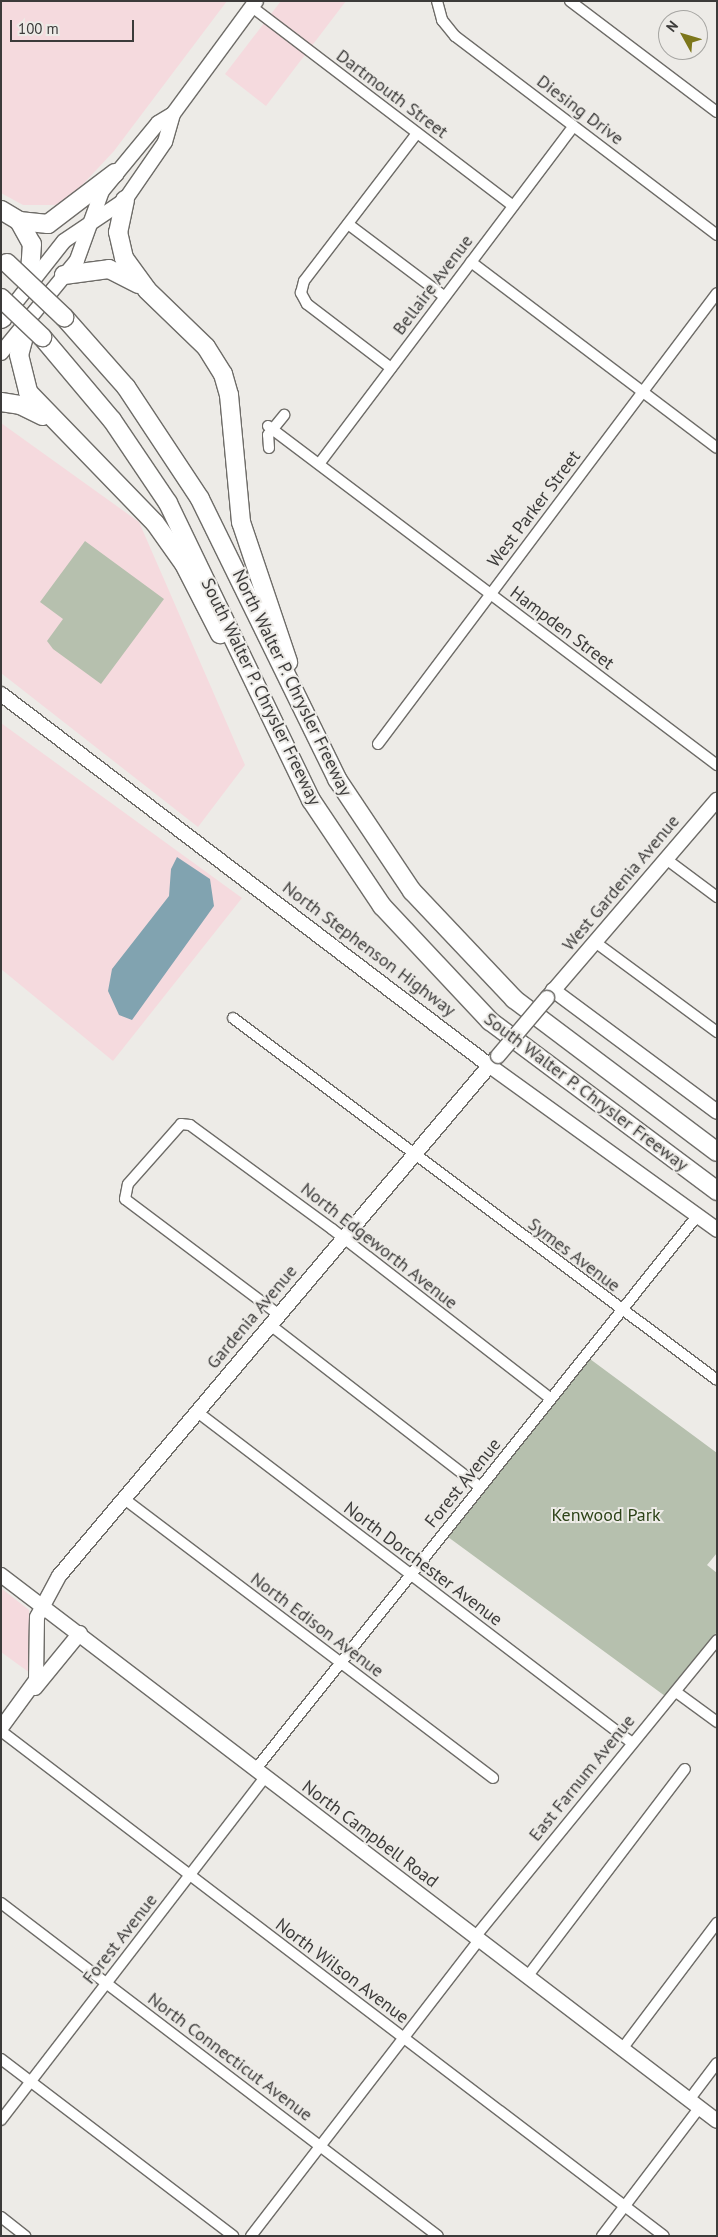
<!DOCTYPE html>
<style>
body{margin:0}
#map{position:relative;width:718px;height:2237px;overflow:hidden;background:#edebe7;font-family:"PT Sans",sans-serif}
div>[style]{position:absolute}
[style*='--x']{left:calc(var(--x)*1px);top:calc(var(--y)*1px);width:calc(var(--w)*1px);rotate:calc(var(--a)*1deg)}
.commercial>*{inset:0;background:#f5dade}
.green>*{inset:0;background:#b6c0ae}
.water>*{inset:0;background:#81a3b0}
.roads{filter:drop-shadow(1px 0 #6e6c68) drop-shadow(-1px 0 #6e6c68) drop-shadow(0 1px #6e6c68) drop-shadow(0 -1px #6e6c68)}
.street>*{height:10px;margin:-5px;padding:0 5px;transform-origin:5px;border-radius:5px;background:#fff}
.secondary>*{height:14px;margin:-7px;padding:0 7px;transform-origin:7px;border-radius:7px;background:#fff}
.highway>*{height:18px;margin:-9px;padding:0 9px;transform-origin:9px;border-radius:9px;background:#fff}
.bridges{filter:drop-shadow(1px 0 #6e6c68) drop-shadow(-1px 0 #6e6c68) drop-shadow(0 1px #6e6c68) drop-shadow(0 -1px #6e6c68)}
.secondary-bridge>*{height:14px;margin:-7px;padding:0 7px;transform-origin:7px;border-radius:7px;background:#fff}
.highway-bridge>*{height:18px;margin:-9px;padding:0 9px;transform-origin:9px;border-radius:9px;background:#fff}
span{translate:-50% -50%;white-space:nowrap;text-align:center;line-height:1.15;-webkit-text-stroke:4px #edebe7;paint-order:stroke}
.street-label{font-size:18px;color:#3c3b3a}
.park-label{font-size:18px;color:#2d4318}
.frame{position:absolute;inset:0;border:2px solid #3c3b3a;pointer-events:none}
.north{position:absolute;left:658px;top:10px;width:50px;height:50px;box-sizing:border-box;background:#edebe7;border:1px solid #a6a5a2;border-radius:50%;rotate:309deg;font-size:14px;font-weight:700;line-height:20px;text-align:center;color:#3c3b3a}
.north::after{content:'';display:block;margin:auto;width:18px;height:22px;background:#7d771b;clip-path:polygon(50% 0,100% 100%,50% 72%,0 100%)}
.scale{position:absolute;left:10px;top:20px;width:124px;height:22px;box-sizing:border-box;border:2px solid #3c3b3a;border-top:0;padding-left:6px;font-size:15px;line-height:18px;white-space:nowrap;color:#3c3b3a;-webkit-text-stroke:4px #edebe7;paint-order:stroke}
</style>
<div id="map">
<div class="commercial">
<i style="clip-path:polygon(1px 1px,227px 1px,114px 151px,71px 197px,55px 205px,23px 205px,1px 193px)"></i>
<i style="clip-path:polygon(281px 1px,346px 1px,266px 106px,225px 74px)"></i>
<i style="clip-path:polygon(1px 423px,139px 522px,245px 765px,198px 827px,1px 673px)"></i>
<i style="clip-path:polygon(1px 723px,242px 898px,113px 1061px,1px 969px)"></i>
<i style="clip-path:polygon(1px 1588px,29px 1610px,30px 1673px,1px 1652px)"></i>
</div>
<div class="green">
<i style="clip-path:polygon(85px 541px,164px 599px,101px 684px,53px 649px,47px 641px,63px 619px,40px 602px)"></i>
<i style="clip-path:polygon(590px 1359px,717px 1453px,717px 1553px,707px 1565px,717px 1573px,717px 1632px,665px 1696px,448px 1537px)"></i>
</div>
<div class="water">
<i style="clip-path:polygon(177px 857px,210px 879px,214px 906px,132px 1020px,119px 1015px,108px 991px,112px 969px,169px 896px,171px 869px)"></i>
</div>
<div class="roads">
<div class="street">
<i style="--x:437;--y:1;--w:20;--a:75"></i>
<i style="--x:442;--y:20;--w:21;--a:51"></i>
<i style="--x:455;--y:36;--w:329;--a:37.2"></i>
<i style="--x:570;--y:1;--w:184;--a:37.1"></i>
<i style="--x:252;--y:7;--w:328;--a:37.3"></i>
<i style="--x:348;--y:224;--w:121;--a:37"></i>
<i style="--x:471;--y:262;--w:308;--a:37.1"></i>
<i style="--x:391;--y:368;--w:106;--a:-142.7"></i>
<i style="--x:307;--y:304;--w:13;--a:-119"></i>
<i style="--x:301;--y:293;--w:12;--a:-76"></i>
<i style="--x:304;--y:281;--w:186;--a:-52.6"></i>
<i style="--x:268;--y:426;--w:563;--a:37.05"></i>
<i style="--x:269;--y:448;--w:13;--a:-94"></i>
<i style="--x:268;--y:435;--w:26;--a:-51"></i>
<i style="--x:319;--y:464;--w:423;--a:-53"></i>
<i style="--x:378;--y:744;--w:564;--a:-53.07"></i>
<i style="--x:666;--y:859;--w:64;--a:36.7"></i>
<i style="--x:595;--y:942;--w:152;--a:36.4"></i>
<i style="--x:233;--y:1018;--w:604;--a:36.79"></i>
<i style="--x:278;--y:1314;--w:191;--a:-143.1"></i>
<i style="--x:125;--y:1199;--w:15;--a:-79"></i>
<i style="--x:128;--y:1184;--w:80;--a:-48.5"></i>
<i style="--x:181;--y:1124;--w:9;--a:6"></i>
<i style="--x:190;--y:1125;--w:176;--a:36.2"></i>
<i style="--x:332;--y:1229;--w:277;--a:37.8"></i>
<i style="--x:269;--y:1324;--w:267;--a:37.7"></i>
<i style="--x:196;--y:1411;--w:547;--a:37.27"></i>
<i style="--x:123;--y:1498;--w:464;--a:37.1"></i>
<i style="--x:676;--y:1692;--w:51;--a:36.2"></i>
<i style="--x:1;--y:1731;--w:833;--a:37.3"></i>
<i style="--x:255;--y:1770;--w:709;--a:-51.42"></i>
<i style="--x:1;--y:1903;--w:549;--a:37.31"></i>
<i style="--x:475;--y:1937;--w:383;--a:-50.8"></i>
<i style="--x:527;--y:1977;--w:261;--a:-52.8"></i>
<i style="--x:622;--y:2049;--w:158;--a:-53"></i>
<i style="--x:1;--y:2059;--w:292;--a:37.3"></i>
<i style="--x:689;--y:2100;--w:46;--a:-52.9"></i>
<i style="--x:1;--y:2120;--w:433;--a:-52.4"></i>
<i style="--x:1;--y:2217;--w:31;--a:38"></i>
<i style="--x:251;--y:2236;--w:374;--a:-52.4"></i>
<i style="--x:602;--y:2236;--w:161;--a:-52.8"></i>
</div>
<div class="secondary">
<i style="--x:5;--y:316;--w:95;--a:-51.8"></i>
<i style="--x:64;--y:241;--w:73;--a:-33.9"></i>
<i style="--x:125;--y:200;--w:70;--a:-55.4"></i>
<i style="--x:165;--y:142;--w:29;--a:-74"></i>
<i style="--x:1;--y:353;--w:120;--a:-50.7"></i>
<i style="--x:77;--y:260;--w:73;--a:-70.1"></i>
<i style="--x:102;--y:191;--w:88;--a:-50.5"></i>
<i style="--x:158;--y:123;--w:17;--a:-31"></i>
<i style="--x:173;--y:114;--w:140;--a:-53.7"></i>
<i style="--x:1;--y:694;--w:614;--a:37.26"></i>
<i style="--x:490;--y:1066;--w:280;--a:35.8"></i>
<i style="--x:553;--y:990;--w:204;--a:36.6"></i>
<i style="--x:547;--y:998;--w:261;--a:-49.4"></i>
<i style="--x:1;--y:1575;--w:900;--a:37.33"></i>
<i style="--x:35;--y:1688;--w:71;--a:-50.7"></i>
<i style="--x:1;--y:1728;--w:59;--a:-53.9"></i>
<i style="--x:36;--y:1680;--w:63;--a:-89.1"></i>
<i style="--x:37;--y:1617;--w:47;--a:-61.8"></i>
<i style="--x:59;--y:1576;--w:676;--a:-49.86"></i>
</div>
<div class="highway">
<i style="--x:125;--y:200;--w:33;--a:102"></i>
<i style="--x:118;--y:232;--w:27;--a:77"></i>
<i style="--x:124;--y:258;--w:39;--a:54"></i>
<i style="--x:147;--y:290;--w:82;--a:44"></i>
<i style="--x:206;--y:347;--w:32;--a:58"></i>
<i style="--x:223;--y:374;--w:22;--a:74"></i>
<i style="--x:229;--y:395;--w:128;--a:84.6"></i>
<i style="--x:241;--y:522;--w:148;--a:71.4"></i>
<i style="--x:1;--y:210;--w:21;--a:31"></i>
<i style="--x:19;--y:221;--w:29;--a:6"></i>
<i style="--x:48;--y:224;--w:84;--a:-37.3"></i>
<i style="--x:19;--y:221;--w:26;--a:61"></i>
<i style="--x:32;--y:244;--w:42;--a:94.1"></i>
<i style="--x:64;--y:275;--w:45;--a:-7.6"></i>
<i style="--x:109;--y:269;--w:33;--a:27"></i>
<i style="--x:64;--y:317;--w:94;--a:48.5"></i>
<i style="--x:126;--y:387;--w:134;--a:56.5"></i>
<i style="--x:200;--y:499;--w:312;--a:63.9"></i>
<i style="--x:337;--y:779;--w:135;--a:56.2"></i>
<i style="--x:412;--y:891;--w:149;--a:46.6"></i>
<i style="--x:514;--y:999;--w:254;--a:37"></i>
<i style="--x:29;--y:318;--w:38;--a:105"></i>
<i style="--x:19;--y:355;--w:38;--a:76"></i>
<i style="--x:28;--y:392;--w:182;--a:45.9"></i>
<i style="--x:155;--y:523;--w:50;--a:54.7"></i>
<i style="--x:184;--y:564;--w:79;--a:62.8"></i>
<i style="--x:1;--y:319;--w:2;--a:-27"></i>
<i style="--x:42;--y:337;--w:109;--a:49.9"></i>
<i style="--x:112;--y:420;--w:100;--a:56"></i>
<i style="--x:168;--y:503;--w:330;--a:64.3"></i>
<i style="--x:311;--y:800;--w:128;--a:56.2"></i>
<i style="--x:382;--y:906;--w:158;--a:46.8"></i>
<i style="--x:490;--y:1021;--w:284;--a:36.8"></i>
<i style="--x:1;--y:402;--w:19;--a:9"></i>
<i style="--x:20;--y:405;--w:25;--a:26"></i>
</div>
</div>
<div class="bridges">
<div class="secondary-bridge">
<i style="--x:498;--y:1056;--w:76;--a:-49.8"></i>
</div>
<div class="highway-bridge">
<i style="--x:7;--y:263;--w:79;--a:43.5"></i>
<i style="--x:1;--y:298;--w:57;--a:43.6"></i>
</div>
</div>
<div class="street-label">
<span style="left:392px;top:94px;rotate:37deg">Dartmouth Street</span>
<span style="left:580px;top:110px;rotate:37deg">Diesing Drive</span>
<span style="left:433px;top:285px;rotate:-53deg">Bellaire Avenue</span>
<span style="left:534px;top:509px;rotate:-53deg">West Parker Street</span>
<span style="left:562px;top:628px;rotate:37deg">Hampden Street</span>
<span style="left:292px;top:683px;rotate:64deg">North Walter P. Chrysler Freeway</span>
<span style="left:261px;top:692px;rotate:64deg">South Walter P. Chrysler Freeway</span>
<span style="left:621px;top:883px;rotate:-50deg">West Gardenia Avenue</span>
<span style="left:369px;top:949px;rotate:37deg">North Stephenson Highway</span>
<span style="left:586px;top:1092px;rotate:37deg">South Walter P. Chrysler Freeway</span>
<span style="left:379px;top:1246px;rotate:38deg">North Edgeworth Avenue</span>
<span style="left:574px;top:1255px;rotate:37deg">Symes Avenue</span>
<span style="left:252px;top:1317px;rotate:-50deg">Gardenia Avenue</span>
<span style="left:463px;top:1483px;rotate:-51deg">Forest Avenue</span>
<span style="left:423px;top:1564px;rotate:37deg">North Dorchester Avenue</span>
<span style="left:317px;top:1625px;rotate:37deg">North Edison Avenue</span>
<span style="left:582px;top:1778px;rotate:-51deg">East Farnum Avenue</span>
<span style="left:370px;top:1834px;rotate:37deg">North Campbell Road</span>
<span style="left:120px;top:1939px;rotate:-52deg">Forest Avenue</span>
<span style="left:342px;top:1971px;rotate:37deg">North Wilson Avenue</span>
<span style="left:230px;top:2057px;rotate:37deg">North Connecticut Avenue</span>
</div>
<div class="park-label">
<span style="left:606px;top:1515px">Kenwood Park</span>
</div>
<div class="frame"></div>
<div class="north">N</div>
<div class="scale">100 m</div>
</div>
